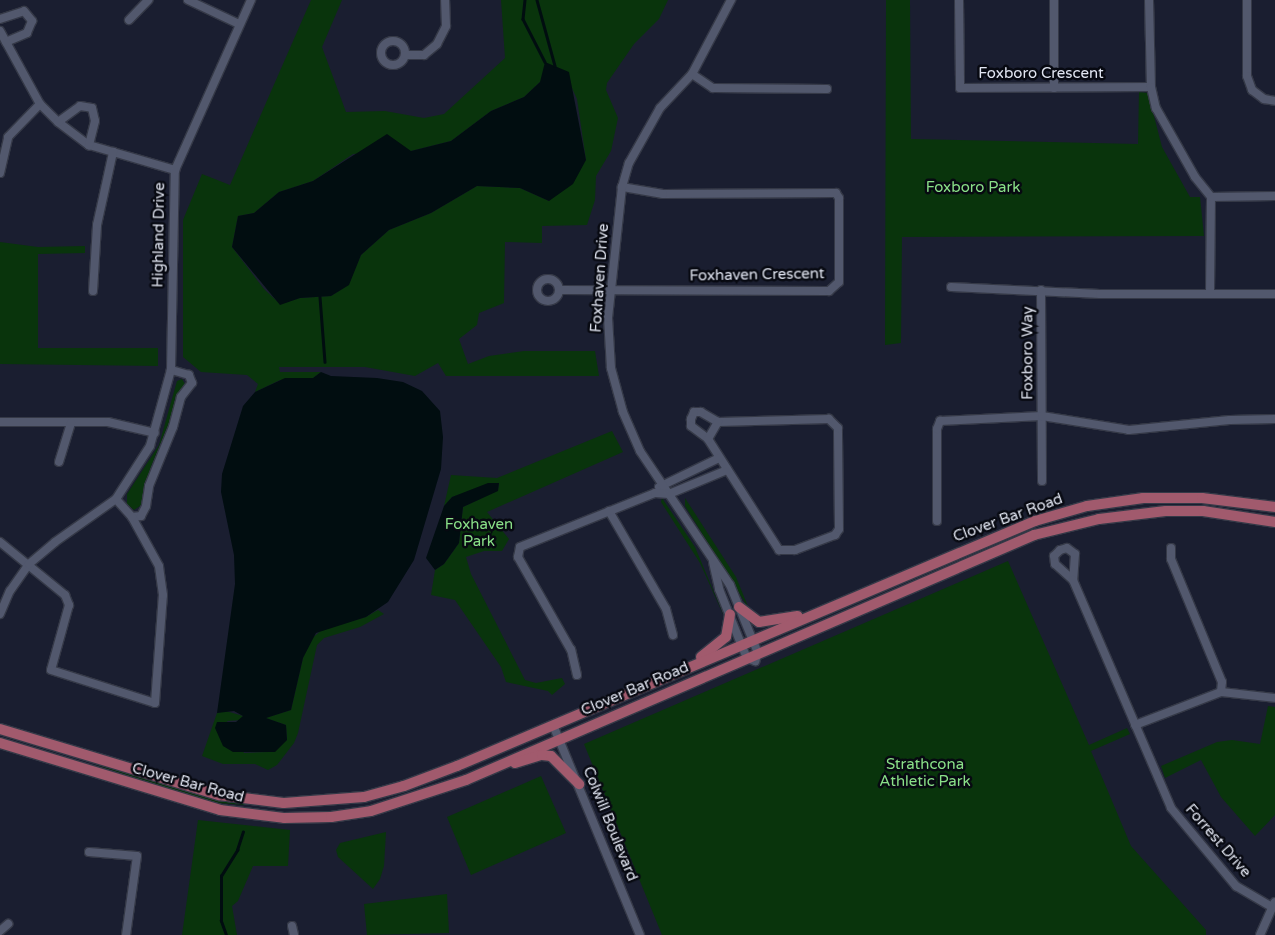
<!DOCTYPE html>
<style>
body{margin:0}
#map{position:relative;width:1275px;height:935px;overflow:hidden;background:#1a1e30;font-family:"Varela Round",sans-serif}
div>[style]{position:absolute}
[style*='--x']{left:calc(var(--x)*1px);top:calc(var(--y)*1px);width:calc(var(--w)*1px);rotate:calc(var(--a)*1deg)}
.green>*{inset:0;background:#09340c}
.water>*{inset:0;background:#010d10}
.stream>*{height:2.5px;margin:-1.25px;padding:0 1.25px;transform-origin:1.25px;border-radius:1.25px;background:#010d10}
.roads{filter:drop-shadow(1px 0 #353947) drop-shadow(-1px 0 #353947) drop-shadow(0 1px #353947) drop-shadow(0 -1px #353947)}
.minor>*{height:8px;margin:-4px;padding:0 4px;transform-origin:4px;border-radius:4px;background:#52586d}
.minor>.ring{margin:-4px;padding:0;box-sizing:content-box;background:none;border:8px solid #52586d;border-radius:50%}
.major>*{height:10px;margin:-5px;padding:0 5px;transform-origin:5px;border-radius:5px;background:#a15a6d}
span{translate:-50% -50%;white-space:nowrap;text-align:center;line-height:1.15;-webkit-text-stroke:5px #070911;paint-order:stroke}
.street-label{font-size:15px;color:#e1e5f1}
.park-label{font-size:15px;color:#8ae088}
</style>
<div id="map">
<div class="green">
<i style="clip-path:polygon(evenodd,311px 0,342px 0,322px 47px,346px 112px,385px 111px,424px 118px,444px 114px,505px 58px,501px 0,668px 0,659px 19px,634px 44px,607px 83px,606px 90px,618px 118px,611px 151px,596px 176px,595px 200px,587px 225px,542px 226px,542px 243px,505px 242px,504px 303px,479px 313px,477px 325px,459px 339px,468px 364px,489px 356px,524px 351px,595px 351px,599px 376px,446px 376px,438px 363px,415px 376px,365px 367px,279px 367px,280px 372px,321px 372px,313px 378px,280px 380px,255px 392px,258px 384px,247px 375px,201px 372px,183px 357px,183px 220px,202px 174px,230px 185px,311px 0,540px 82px,571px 86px,577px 99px,586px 160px,549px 201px,520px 188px,477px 186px,431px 213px,389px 230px,361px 255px,348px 285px,331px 296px,300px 298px,280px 304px,264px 289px,232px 247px,238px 216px,254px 213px,279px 192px,313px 181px,353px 154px,411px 151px,451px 141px,491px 111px,524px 97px,540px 82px)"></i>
<i style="clip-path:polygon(886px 0,910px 0,911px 139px,1138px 144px,1139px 92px,1148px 93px,1162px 147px,1190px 197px,1200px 197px,1204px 236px,902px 237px,901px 343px,885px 345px)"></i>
<i style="clip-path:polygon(0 242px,38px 247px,85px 246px,85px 253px,38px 254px,38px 348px,158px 348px,158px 366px,0 364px)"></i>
<i style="clip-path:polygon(182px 379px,185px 384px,150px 469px,143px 504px,134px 510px,127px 504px,127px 494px,159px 445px,177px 381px)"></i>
<i style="clip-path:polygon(612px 431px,623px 452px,487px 512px,509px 539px,502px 551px,484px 551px,466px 557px,471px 574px,525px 680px,536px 683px,562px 678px,565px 684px,552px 695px,548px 691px,506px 682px,501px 667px,455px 600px,431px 595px,435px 570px,444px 564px,459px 543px,463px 507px,498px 490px,499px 483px,452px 497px,444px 506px,451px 475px,497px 478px)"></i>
<i style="clip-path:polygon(662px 498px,695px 547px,726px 621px,700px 563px,661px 502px)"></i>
<i style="clip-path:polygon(685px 498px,736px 577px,749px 609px,685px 506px)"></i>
<i style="clip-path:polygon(1008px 561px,1089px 745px,1127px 728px,1130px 734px,1091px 751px,1131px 846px,1206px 930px,1206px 935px,662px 935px,584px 744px)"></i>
<i style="clip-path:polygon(378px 610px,384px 614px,360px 627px,324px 638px,317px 645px,298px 733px,294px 743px,277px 765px,268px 770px,255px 764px,223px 764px,202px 756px,217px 713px,226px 711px,243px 716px,241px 720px,227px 721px,244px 753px,269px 752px,287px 740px,286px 725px,265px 718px,291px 710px,303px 658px,310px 640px,323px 629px,366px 617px)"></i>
<i style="clip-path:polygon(1268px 706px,1275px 707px,1275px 815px,1255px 836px,1221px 797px,1201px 760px,1165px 778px,1161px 766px,1217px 742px,1232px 740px,1260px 744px)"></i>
<i style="clip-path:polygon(93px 764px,246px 803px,245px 805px,219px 803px,186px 794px)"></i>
<i style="clip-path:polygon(541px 776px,566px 833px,471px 875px,447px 817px)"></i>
<i style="clip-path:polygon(198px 820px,290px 830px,288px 866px,253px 866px,238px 901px,232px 906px,237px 935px,182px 935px)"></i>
<i style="clip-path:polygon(386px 832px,384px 866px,380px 879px,373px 889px,338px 857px,336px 850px,340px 843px)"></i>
<i style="clip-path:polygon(447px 894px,449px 933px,367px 935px,364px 904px)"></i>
</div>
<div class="water">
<i style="clip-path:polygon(545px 62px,569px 72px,586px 160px,573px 184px,549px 201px,520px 188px,477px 186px,431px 213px,389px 230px,361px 255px,349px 285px,331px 296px,300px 298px,280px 305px,232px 247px,238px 216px,254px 213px,279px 192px,313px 181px,387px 134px,411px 151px,451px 141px,491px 111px,524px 97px,540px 82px)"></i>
<i style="clip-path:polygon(321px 372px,331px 376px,377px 378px,403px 382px,422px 391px,440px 411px,443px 437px,441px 469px,414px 560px,388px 602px,366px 617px,316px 633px,303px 658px,291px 710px,266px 718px,286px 725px,287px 740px,275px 752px,233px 752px,223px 746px,215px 728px,217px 722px,236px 722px,243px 716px,234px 711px,217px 713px,235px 584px,234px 555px,221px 492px,222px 474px,243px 406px,255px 392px,285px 378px,313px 378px)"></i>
<i style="clip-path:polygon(488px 483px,499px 483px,498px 491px,463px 507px,459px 543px,444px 564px,435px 570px,426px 558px,444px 506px,452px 497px)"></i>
</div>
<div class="stream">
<i style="--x:525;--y:0;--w:19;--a:96"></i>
<i style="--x:523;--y:19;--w:48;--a:62.9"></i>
<i style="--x:537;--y:0;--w:68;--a:74.7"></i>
<i style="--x:320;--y:297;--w:65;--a:85.6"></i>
<i style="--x:226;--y:935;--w:15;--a:-110"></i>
<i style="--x:221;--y:921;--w:45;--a:-90"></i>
<i style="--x:221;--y:876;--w:31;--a:-58"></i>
<i style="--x:237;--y:850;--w:19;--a:-72"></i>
</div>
<div class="roads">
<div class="minor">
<i style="--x:188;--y:0;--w:56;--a:25.2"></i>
<i style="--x:959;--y:0;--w:88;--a:89.3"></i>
<i style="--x:960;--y:88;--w:191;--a:-0.3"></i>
<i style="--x:1149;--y:0;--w:87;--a:88.7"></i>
<i style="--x:1151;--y:87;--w:22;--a:77"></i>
<i style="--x:1156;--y:108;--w:79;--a:60.5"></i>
<i style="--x:1195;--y:177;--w:26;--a:51"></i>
<i style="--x:1211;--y:197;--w:97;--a:90.6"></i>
<i style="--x:1247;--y:0;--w:76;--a:90"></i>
<i style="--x:1247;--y:76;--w:15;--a:70"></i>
<i style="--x:1252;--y:90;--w:15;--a:37"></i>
<i style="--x:1264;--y:99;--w:11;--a:10"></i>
<i style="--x:0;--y:19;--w:25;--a:-18"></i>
<i style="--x:24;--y:11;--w:13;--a:51"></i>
<i style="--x:32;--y:21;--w:13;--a:113"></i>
<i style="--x:27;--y:33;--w:23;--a:157"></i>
<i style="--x:129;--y:20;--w:28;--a:-46"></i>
<i style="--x:0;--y:31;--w:83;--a:61.3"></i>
<i style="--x:40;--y:104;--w:25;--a:45"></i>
<i style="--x:58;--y:122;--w:39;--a:37"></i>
<i style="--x:89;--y:145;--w:90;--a:16.2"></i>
<i class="ring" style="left:381px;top:41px;width:16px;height:16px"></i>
<i style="--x:405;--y:55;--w:19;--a:0"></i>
<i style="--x:424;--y:55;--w:17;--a:-40"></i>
<i style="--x:437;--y:44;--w:20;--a:-63"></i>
<i style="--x:446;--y:26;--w:26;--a:-92"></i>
<i style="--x:692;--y:74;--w:25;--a:34"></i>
<i style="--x:713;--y:88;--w:114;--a:0.5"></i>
<i style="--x:1054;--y:88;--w:88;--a:-90"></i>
<i style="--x:58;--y:122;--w:27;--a:-36"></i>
<i style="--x:80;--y:106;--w:12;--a:9"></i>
<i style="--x:92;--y:108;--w:13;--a:77"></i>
<i style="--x:95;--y:121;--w:25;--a:104"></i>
<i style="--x:0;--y:173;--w:37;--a:-77"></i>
<i style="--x:8;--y:137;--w:46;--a:-45.9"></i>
<i style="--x:1211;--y:197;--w:64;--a:-0.9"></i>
<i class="ring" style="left:537px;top:279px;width:14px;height:14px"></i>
<i style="--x:951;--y:287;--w:149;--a:2.7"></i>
<i style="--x:1100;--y:294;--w:175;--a:0"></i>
<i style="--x:559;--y:290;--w:270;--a:0.2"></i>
<i style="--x:829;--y:291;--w:13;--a:-42"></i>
<i style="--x:839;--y:282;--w:84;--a:-90"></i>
<i style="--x:839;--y:198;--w:6;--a:-121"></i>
<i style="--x:836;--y:193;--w:173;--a:179.7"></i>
<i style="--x:663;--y:194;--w:42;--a:-170.3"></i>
<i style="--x:1041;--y:290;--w:191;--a:89.7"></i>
<i style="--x:93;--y:291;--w:66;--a:-86.5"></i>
<i style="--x:97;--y:225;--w:75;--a:-77.6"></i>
<i style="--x:0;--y:422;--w:108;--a:0"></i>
<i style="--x:108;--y:422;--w:48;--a:13.2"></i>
<i style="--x:708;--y:439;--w:132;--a:57.4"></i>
<i style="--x:779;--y:550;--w:16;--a:0"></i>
<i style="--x:795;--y:550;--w:43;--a:-20.6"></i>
<i style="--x:835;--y:535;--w:7;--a:-56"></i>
<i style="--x:839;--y:529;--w:101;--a:-90.6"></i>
<i style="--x:838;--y:428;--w:13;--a:-135"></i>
<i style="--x:829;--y:419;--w:111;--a:178.5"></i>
<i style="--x:718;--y:422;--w:20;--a:-150"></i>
<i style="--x:701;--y:412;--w:7;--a:180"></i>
<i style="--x:694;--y:412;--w:8;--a:113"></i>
<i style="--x:691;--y:419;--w:7;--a:90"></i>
<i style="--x:691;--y:426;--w:21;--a:37"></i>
<i style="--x:708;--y:439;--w:20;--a:-60"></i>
<i style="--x:59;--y:462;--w:41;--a:-72.9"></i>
<i style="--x:659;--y:487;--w:67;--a:-25.8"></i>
<i style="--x:609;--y:511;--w:113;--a:59.8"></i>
<i style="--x:666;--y:609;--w:27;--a:75"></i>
<i style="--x:132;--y:517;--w:9;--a:-6"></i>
<i style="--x:141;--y:516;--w:11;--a:-63"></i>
<i style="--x:146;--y:506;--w:20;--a:-81"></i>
<i style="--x:149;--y:486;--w:64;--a:-67.9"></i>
<i style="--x:173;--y:427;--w:31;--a:-75"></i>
<i style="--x:181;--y:397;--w:18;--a:-52"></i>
<i style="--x:192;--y:383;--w:9;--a:-111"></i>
<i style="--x:189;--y:375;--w:19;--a:-164"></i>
<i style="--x:937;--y:521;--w:92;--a:-90"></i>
<i style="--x:937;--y:429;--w:9;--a:-69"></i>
<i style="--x:940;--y:421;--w:102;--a:-2.8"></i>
<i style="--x:1042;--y:416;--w:88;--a:9.1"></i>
<i style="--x:1129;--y:430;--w:101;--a:-5.7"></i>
<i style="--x:1230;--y:420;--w:45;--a:-1.3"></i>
<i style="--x:0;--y:542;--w:84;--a:39.2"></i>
<i style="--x:65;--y:595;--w:11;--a:68"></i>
<i style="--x:69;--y:605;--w:67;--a:105.5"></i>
<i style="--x:51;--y:670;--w:109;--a:17.6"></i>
<i style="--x:155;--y:703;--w:108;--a:-85.8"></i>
<i style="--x:163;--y:595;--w:29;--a:-98"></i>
<i style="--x:159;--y:566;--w:56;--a:-118.9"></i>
<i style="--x:132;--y:517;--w:24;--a:-132"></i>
<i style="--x:1171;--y:548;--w:11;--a:90"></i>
<i style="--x:1171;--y:559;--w:133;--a:67.5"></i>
<i style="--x:1222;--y:682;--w:10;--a:96"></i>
<i style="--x:713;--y:562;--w:28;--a:77"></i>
<i style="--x:719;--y:589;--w:59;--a:68.2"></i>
<i style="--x:741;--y:644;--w:15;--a:67"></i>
<i style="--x:747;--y:658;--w:9;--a:21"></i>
<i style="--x:755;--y:661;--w:9;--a:-69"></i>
<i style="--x:758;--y:653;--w:74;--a:-112.4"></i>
<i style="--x:730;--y:585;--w:161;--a:-123.9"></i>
<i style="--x:640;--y:451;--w:43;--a:-113.6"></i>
<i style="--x:623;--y:412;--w:46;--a:-105.3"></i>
<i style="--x:611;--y:368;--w:50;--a:-93.4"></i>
<i style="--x:608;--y:318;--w:132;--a:-83.9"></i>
<i style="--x:622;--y:187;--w:25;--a:-74"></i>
<i style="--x:629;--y:163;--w:63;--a:-60.6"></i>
<i style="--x:660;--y:108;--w:47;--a:-46.7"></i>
<i style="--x:692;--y:74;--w:84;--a:-62.2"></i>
<i style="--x:1073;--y:580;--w:24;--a:-138"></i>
<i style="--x:1055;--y:564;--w:8;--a:-97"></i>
<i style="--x:1054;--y:556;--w:8;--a:-45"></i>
<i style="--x:1060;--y:550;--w:7;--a:-16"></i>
<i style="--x:1067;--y:548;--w:10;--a:37"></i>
<i style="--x:1075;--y:554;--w:26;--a:94"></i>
<i style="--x:1073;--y:580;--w:248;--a:66.7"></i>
<i style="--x:1171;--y:808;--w:102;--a:50.2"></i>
<i style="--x:1236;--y:886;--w:42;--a:30.3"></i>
<i style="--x:0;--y:614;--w:25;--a:-67"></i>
<i style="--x:10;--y:591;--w:33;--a:-55"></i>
<i style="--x:29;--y:564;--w:34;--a:-40"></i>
<i style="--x:55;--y:542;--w:75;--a:-35.2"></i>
<i style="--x:116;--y:499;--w:63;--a:-57.3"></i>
<i style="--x:150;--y:446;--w:79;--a:-74.6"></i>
<i style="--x:171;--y:370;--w:200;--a:-88.9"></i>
<i style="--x:175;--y:170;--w:186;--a:-65.9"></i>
<i style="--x:577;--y:675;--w:26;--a:-103"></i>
<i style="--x:571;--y:650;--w:107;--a:-119.7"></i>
<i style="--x:518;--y:557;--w:10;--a:-79"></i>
<i style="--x:520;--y:547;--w:145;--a:-21.8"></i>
<i style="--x:655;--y:493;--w:14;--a:4"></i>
<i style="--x:669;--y:494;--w:63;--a:-22.5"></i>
<i style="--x:553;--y:725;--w:227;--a:67.5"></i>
<i style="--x:1135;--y:725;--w:92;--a:-21"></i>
<i style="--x:1221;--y:692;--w:54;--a:6.3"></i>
<i style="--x:89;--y:852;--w:48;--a:4.8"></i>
<i style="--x:137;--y:856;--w:80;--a:97.9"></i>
<i style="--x:292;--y:926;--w:9;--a:77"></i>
<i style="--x:0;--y:931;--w:11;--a:-41"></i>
<i style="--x:1260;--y:935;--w:36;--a:-66"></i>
</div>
<div class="major">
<i style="--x:739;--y:607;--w:25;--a:37"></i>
<i style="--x:759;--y:622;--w:39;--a:-9"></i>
<i style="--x:701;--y:657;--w:32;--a:-39"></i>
<i style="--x:726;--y:637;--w:23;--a:-80"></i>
<i style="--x:0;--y:729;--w:229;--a:16.8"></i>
<i style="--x:219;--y:795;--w:65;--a:7"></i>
<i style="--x:284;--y:803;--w:80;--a:-4.3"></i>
<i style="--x:364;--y:797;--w:41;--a:-15.4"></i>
<i style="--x:404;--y:786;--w:57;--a:-20.7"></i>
<i style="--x:457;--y:766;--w:628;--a:-22.97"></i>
<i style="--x:1035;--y:521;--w:54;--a:-16.1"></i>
<i style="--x:1087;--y:506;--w:57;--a:-8.1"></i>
<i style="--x:1143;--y:498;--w:59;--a:0"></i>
<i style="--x:1202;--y:498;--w:74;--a:7"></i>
<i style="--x:0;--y:743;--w:230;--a:16.9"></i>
<i style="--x:220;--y:810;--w:64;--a:7.1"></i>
<i style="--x:284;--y:818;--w:47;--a:-1.2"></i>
<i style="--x:331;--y:817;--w:40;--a:-8.5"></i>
<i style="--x:371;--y:811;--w:100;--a:-18.1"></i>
<i style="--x:466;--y:780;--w:619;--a:-23.33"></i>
<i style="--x:1034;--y:535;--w:67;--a:-13.8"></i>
<i style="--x:1099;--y:519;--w:67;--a:-6.8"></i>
<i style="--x:1166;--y:511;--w:37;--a:0"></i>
<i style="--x:1203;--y:511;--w:73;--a:8.7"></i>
<i style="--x:515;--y:763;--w:28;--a:-17"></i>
<i style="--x:542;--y:755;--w:9;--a:6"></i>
<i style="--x:551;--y:756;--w:40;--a:45"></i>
</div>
</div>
<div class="street-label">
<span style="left:1041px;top:74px">Foxboro Crescent</span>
<span style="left:159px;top:235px;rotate:-89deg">Highland Drive</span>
<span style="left:757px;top:275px;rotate:-1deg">Foxhaven Crescent</span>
<span style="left:600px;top:278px;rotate:-86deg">Foxhaven Drive</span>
<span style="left:1028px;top:353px;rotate:-90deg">Foxboro Way</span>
<span style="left:1008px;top:518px;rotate:-20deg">Clover Bar Road</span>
<span style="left:635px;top:689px;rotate:-23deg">Clover Bar Road</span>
<span style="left:188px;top:783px;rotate:15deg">Clover Bar Road</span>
<span style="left:610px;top:824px;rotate:68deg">Colwill Boulevard</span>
<span style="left:1218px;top:841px;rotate:49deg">Forrest Drive</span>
</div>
<div class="park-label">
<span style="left:973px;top:188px">Foxboro Park</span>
<span style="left:479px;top:533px">Foxhaven<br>Park</span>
<span style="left:925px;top:773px">Strathcona<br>Athletic Park</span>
</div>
</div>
